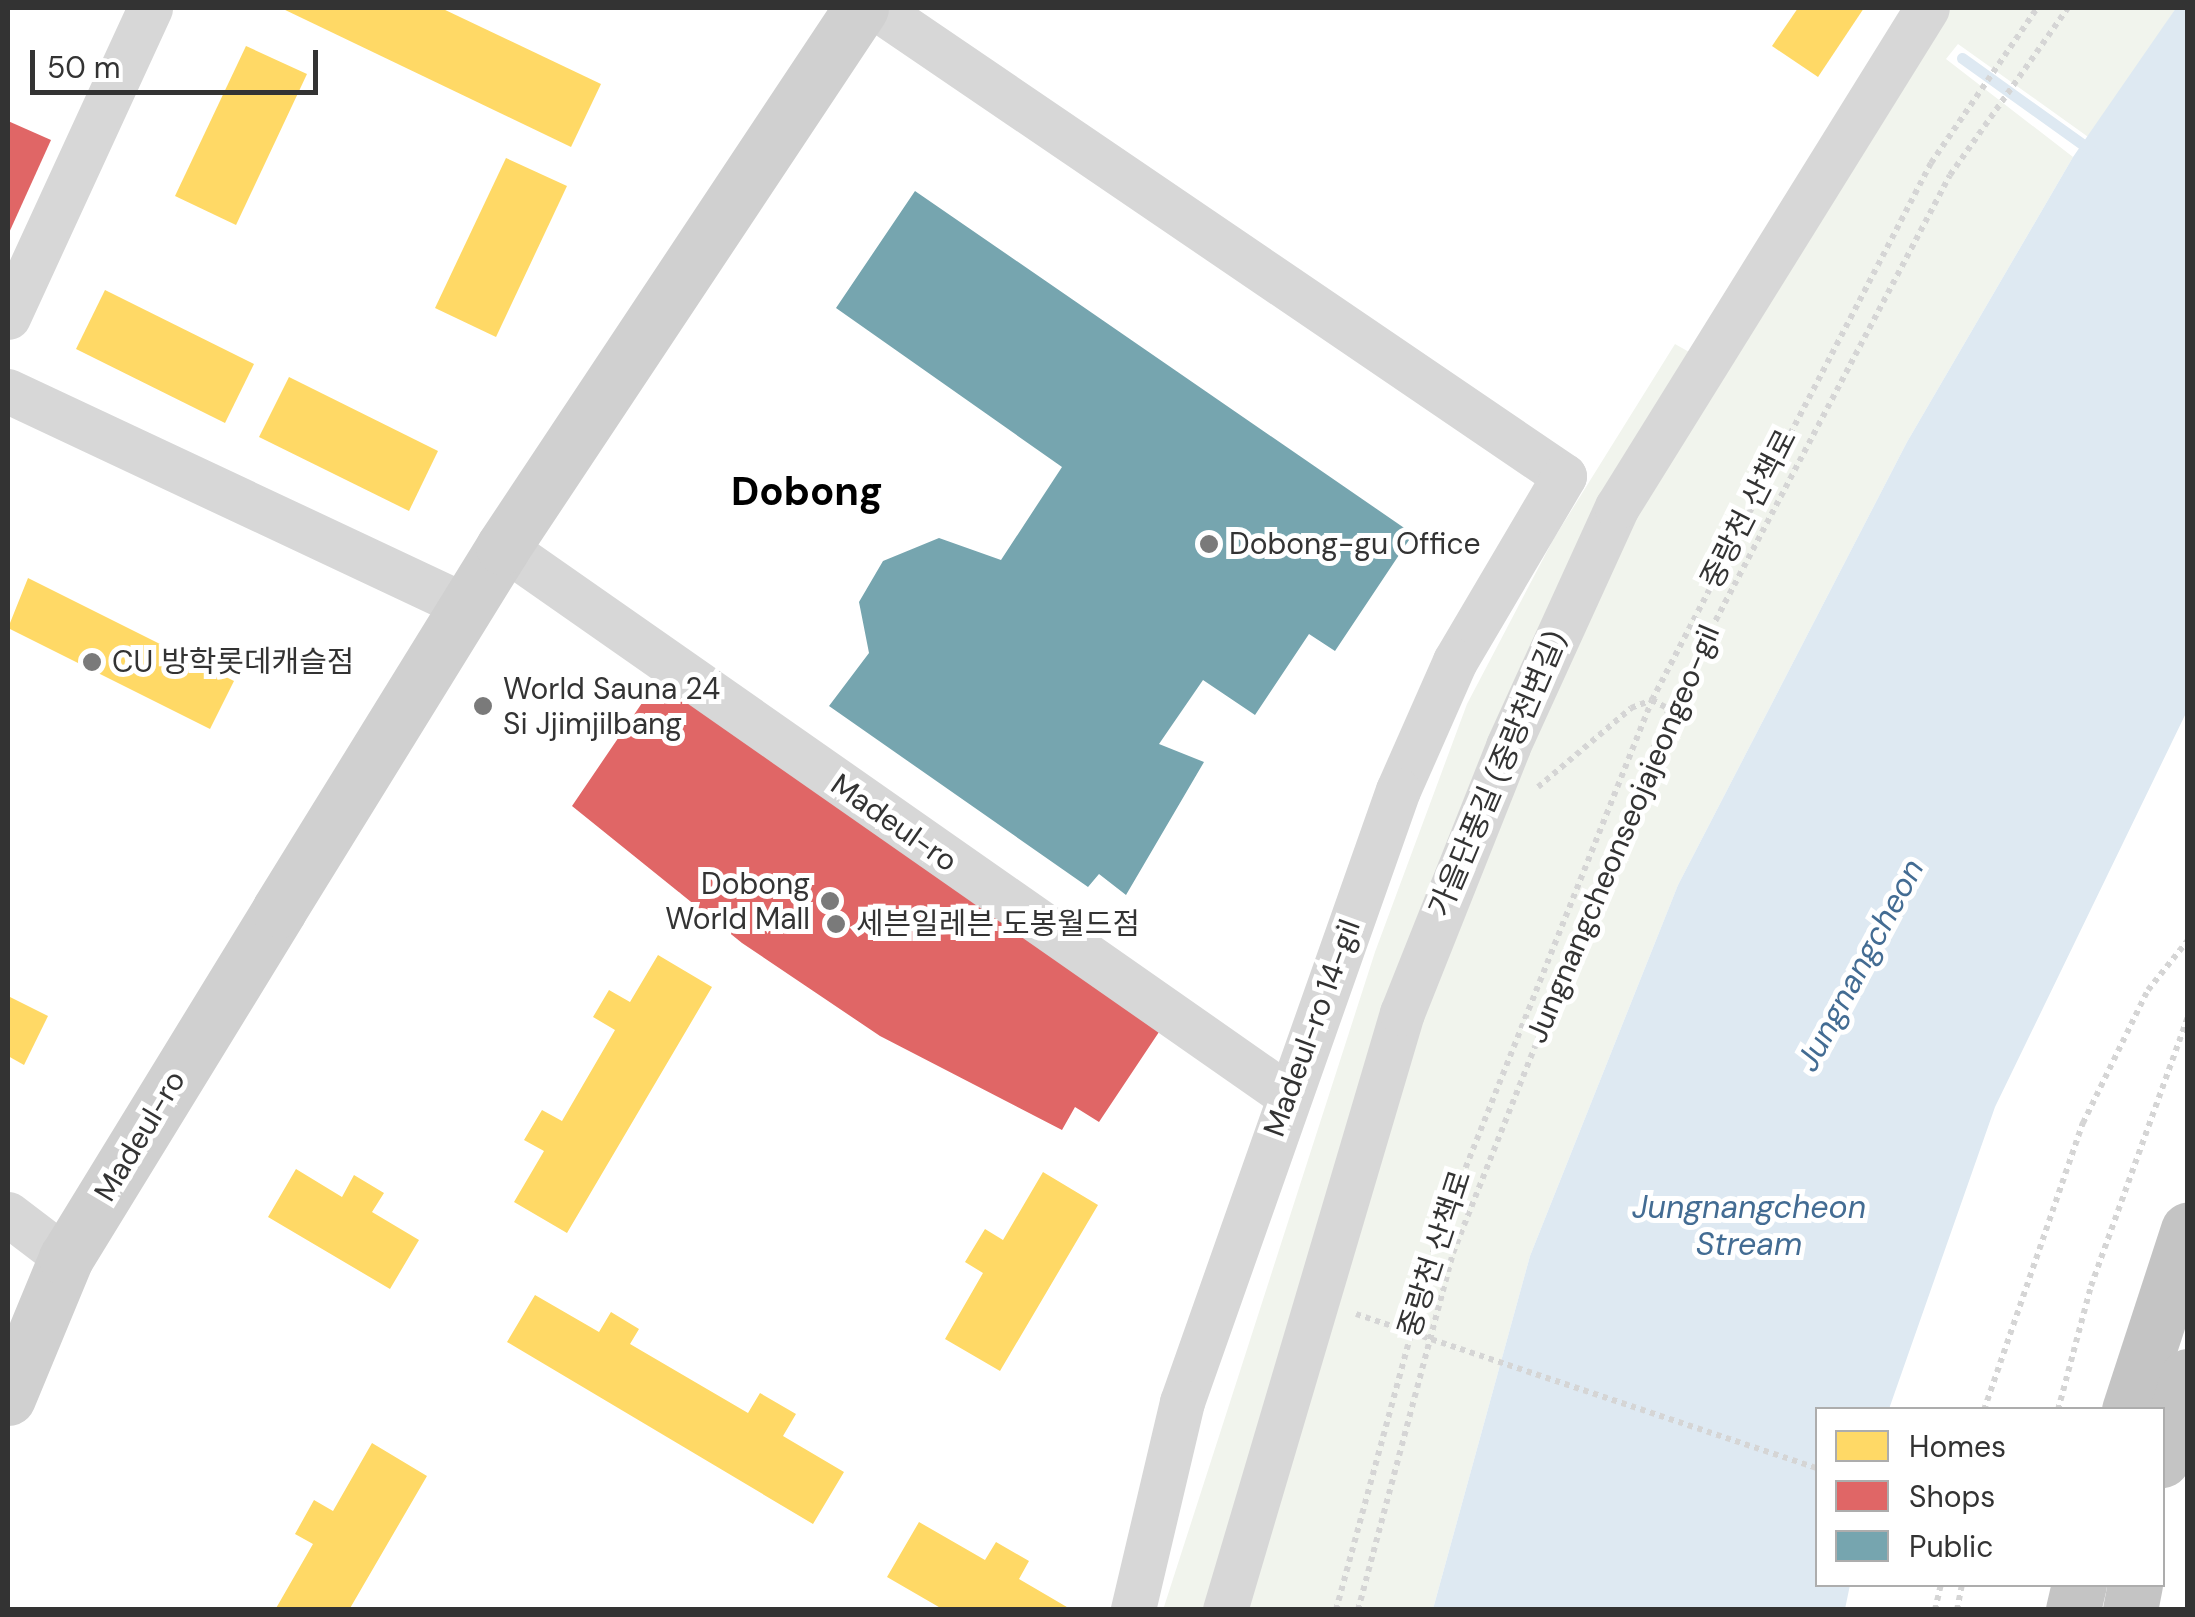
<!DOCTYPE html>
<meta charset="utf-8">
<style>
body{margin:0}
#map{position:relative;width:2195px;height:1617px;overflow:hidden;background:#fff;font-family:"DM Sans","Noto Sans KR",sans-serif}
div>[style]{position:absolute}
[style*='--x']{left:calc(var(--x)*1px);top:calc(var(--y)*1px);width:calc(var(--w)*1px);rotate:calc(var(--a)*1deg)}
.green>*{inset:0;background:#f1f4ed}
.water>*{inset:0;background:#dee9f2}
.homes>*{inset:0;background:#ffd966}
.shops>*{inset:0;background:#e06666}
.public>*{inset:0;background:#76a5af}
.stream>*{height:11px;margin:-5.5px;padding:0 5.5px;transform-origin:5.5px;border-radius:5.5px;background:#dee9f2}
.path>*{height:6px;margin-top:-3px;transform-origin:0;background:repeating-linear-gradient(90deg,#d5d5d5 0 5px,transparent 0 10px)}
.street>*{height:45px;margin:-22.5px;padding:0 22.5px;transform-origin:22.5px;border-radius:22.5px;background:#d7d7d7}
.secondary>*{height:55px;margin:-27.5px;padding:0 27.5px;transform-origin:27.5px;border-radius:27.5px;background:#d0d0d0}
.highway>*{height:55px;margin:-27.5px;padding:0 27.5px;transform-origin:27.5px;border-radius:27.5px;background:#c4c4c4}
.dots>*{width:28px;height:28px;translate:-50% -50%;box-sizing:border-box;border:5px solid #fff;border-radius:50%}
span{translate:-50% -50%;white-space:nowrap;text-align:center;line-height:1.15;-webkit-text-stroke:10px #fff;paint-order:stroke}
.street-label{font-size:30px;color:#333}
.poi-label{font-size:30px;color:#333}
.left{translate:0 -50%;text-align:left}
.right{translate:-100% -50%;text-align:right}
.water-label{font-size:32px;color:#436c93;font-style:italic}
.district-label{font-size:40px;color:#000;font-weight:700}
.frame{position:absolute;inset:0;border:10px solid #333;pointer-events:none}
.legend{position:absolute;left:1815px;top:1407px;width:350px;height:180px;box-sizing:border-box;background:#fff;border:2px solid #adadad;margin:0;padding:12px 18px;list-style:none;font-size:30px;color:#333}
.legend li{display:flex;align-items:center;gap:20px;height:50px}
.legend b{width:50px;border:2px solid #adadad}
.scale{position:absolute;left:30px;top:50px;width:288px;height:45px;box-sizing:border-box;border:5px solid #333;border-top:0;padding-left:12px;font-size:30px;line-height:35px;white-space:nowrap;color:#333;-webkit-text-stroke:8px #fff;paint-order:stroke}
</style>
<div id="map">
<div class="green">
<i style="clip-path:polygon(1947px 8px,2176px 8px,2091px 139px,1958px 44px,1946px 59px,2073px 157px,1907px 442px,1678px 885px,1530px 1256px,1433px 1609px,1163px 1610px,1375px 952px,1467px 704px,1553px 540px,1675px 344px,1712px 365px)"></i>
</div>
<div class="water">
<i style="clip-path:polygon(2176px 8px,2188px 8px,2187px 711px,1995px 1107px,1889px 1409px,1818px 1410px,1818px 1584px,1850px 1585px,1845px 1609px,1433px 1609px,1530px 1256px,1678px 885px,1907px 442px,2073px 157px)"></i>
</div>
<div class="homes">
<i style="clip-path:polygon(281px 8px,441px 8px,601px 84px,571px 147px)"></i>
<i style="clip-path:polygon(1798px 8px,1864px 8px,1818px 77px,1772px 46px)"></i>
<i style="clip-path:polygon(246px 46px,307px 74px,236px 225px,175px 196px)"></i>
<i style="clip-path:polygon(506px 158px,567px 186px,496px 337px,435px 308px)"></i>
<i style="clip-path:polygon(105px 290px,254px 364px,225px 423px,76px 349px)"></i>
<i style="clip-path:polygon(289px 377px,438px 451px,409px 511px,259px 437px)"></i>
<i style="clip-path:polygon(28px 578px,234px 681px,210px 729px,8px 628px)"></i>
<i style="clip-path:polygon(658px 955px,712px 987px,567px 1233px,514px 1202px,544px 1151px,524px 1140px,542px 1110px,562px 1121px,615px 1030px,593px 1017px,609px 990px,630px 1002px)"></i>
<i style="clip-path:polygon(8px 996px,48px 1016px,24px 1065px,8px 1056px)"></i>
<i style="clip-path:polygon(296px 1169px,342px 1197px,354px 1175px,384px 1193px,372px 1212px,419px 1240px,390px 1289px,268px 1217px)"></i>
<i style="clip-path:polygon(1043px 1172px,1098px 1205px,1000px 1371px,945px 1339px,983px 1273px,965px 1262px,985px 1229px,1003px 1240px)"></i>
<i style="clip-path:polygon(535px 1295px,599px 1332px,611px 1312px,639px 1329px,630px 1344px,748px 1413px,760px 1393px,796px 1414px,783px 1436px,844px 1472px,813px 1524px,507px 1342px)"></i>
<i style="clip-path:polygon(372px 1443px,427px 1476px,349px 1610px,275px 1610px,313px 1544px,295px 1534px,314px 1500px,333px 1511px)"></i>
<i style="clip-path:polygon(919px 1522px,985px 1560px,996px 1542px,1029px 1561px,1019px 1579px,1072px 1610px,944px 1610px,887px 1577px)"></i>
</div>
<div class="shops">
<i style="clip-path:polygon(8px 121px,51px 140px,8px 235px)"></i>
<i style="clip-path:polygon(659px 678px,1159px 1032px,1099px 1122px,1075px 1107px,1062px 1130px,880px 1036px,742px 943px,572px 806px)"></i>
</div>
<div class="public">
<i style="clip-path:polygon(915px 191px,1413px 534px,1335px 651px,1309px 634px,1255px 715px,1203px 680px,1159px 744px,1204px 762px,1126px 895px,1099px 874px,1088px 887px,829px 706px,869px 653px,859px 602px,883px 561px,939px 538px,1001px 560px,1062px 467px,836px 308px)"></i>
</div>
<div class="stream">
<i style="--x:1962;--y:58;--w:165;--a:35.6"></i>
</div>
<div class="path">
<i style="--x:1538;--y:787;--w:122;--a:-40.3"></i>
<i style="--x:1631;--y:708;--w:22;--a:-21"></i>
<i style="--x:1652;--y:700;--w:19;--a:28"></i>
<i style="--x:1356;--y:1314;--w:487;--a:18.5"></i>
<i style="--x:1984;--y:1410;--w:304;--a:-71"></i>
<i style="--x:2083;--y:1123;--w:148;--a:-64"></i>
<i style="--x:2148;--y:990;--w:64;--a:-51.3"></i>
<i style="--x:2058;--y:1410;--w:128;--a:-75.1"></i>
<i style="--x:2091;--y:1286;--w:286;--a:-70.2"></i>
<i style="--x:1336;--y:1610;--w:381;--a:-74.8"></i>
<i style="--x:1436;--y:1242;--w:583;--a:-68.27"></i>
<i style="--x:1652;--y:700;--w:605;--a:-62.55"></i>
<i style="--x:1931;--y:163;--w:188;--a:-55.6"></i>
<i style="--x:1358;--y:1610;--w:369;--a:-75.1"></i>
<i style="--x:1453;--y:1253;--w:585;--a:-68.34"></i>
<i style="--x:1669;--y:709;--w:603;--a:-62.25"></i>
<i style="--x:1950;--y:175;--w:204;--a:-54.8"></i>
<i style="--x:1935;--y:1610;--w:27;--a:-77"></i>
<i style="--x:1957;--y:1610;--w:26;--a:-79"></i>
</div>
<div class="street">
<i style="--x:876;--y:8;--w:832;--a:34.22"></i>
<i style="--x:1564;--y:476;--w:215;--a:120.5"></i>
<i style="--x:1455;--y:661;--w:141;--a:113.8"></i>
<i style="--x:1398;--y:790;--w:649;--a:109.44"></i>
<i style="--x:1182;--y:1402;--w:214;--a:103.3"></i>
<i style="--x:8;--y:317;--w:340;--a:-65.3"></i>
<i style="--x:8;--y:391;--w:506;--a:25.15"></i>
<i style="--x:503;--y:547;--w:957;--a:34.95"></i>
<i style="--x:8;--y:1214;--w:73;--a:37.2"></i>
<i style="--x:1225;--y:1610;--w:623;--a:-73.49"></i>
<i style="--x:1402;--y:1013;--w:287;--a:-68.3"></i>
<i style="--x:1508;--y:746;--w:263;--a:-65.5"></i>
<i style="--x:1617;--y:507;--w:587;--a:-58.15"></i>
</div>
<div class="secondary">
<i style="--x:8;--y:1398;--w:152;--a:-67.5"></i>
<i style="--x:66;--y:1258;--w:408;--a:-58.5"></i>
<i style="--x:279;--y:910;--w:427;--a:-58.3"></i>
<i style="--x:503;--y:547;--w:647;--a:-56.41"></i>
</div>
<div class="highway">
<i style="--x:2129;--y:1410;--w:190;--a:-71.9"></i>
<i style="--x:2162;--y:1460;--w:88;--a:-72.8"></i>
<i style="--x:2073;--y:1610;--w:27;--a:-77"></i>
<i style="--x:2130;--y:1610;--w:26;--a:-79"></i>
</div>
<div class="dots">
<i style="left:1209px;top:544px;background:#7a7a7a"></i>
<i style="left:92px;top:662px;background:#7a7a7a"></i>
<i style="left:483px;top:706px;background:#7a7a7a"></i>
<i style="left:830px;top:901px;background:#7a7a7a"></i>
<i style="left:836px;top:924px;background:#7a7a7a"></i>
</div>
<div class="street-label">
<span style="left:1749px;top:509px;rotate:-63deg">중랑천 산책로</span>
<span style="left:1498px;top:774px;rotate:-67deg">가을단풍길 (중랑천변길)</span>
<span style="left:894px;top:823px;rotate:35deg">Madeul-ro</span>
<span style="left:1623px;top:834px;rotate:-67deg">Jungnangcheonseojajeongeo-gil</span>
<span style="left:1312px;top:1028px;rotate:-70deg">Madeul-ro 14-gil</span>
<span style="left:140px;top:1136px;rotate:-59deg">Madeul-ro</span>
<span style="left:1435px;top:1254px;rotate:-72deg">중랑천 산책로</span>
</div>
<div class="poi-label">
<span class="left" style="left:1229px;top:544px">Dobong-gu Office</span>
<span class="left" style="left:112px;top:662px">CU 방학롯데캐슬점</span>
<span class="left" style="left:503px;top:706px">World Sauna 24<br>Si Jjimjilbang</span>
<span class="right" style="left:810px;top:901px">Dobong<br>World Mall</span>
<span class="left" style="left:856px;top:924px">세븐일레븐 도봉월드점</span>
</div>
<div class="water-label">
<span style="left:1860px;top:965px;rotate:-62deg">Jungnangcheon</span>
<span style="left:1749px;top:1226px">Jungnangcheon<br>Stream</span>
</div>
<div class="district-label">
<span style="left:807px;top:491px">Dobong</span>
</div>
<div class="frame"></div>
<ul class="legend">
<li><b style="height:28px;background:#ffd966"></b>Homes</li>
<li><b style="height:28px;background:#e06666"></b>Shops</li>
<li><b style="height:28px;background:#76a5af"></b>Public</li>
</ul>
<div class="scale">50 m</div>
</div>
